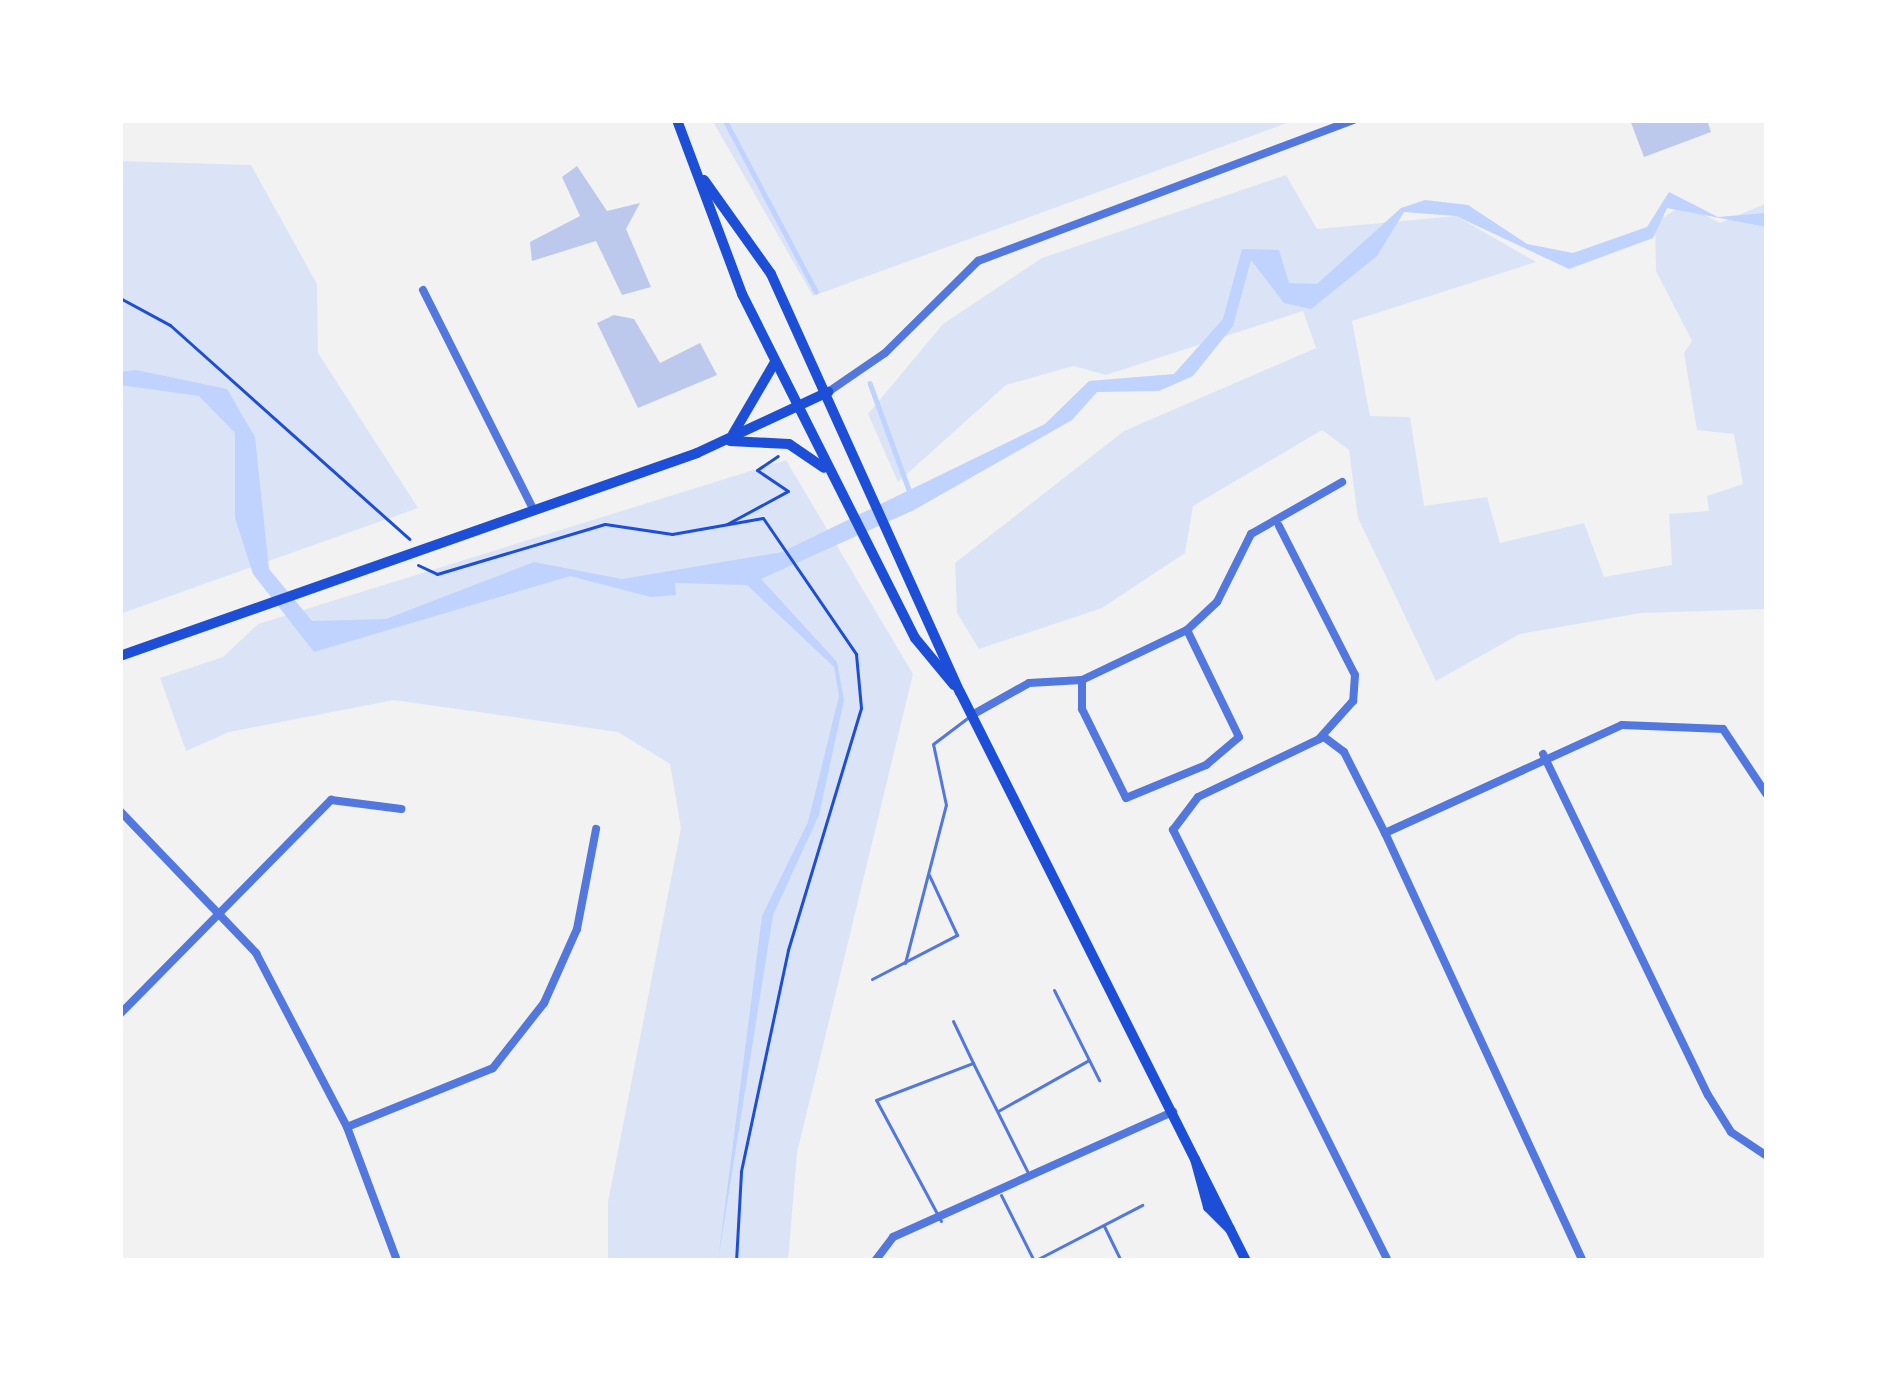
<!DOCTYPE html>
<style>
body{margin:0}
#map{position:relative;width:1887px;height:1381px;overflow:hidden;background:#f2f2f2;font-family:"Exo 2",sans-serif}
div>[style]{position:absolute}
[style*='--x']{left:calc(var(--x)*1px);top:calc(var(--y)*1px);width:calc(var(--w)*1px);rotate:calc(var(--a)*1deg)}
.green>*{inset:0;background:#dbe4f7}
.water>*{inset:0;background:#bfd3fe}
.stream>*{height:4.5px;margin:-2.25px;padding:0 2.25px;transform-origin:2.25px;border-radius:2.25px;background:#bfd3fe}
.building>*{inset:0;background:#bdc9ec}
.path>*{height:3px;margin:-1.5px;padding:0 1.5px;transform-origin:1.5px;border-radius:1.5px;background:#1d4ed8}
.service>*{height:3px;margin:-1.5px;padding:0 1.5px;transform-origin:1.5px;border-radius:1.5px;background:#5277de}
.minor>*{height:8px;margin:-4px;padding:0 4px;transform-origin:4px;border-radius:4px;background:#5277de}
.secondary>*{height:10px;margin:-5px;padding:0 5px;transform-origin:5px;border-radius:5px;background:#1d4ed8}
span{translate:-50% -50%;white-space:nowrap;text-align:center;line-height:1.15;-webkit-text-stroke:9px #fff;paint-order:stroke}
.frame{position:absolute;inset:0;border:123px solid #fff;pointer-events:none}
</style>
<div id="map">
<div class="green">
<i style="clip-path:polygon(712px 120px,1295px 120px,813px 296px)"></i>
<i style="clip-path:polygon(120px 161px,251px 165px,317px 284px,318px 353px,418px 508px,120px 614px)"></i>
<i style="clip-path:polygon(1286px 175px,1317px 229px,1456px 216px,1536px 262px,1352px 321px,1370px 416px,1410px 417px,1424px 506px,1487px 497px,1500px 543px,1584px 523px,1604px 577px,1672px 565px,1669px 514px,1709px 511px,1707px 496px,1743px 484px,1734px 434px,1697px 430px,1684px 353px,1692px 341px,1656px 271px,1655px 223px,1684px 204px,1720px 223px,1767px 203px,1767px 609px,1641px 613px,1520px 634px,1436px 681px,1358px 518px,1349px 450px,1322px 430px,1193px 506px,1185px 553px,1102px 608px,979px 649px,957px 613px,955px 563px,1124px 431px,1316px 348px,1303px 311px,1106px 375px,1073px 366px,1006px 385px,898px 482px,868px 414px,943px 324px,1042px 258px)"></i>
<i style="clip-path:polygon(786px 460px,913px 674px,797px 1153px,788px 1261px,608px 1261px,608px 1202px,681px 828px,670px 764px,618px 732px,394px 700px,229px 732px,186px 751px,160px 678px,223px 657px,258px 624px)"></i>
</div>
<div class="water">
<i style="clip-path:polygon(1669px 192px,1718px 217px,1767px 213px,1767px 227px,1667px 208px,1653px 238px,1569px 269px,1456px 216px,1404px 212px,1377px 256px,1311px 309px,1284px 303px,1251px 260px,1233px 326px,1193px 376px,1159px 391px,1097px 392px,1072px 420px,914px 510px,761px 579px,837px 662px,844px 700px,819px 815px,773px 915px,718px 1261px,762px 916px,808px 822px,839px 696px,834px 667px,747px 585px,675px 583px,676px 595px,651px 597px,570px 576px,314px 652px,253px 574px,235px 518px,235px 433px,199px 396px,120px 385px,120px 372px,136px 370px,227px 389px,255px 437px,269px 569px,312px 621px,386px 619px,534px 562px,622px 579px,782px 552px,1045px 424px,1089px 381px,1174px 374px,1223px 319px,1242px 249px,1279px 250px,1289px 283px,1317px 284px,1401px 208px,1425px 200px,1468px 205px,1527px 244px,1573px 253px,1647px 227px)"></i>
</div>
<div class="stream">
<i style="--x:725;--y:120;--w:194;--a:62"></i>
<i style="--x:870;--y:383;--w:119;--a:69.9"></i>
</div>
<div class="building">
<i style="clip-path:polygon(1630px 120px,1707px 120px,1711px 132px,1644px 157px)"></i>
<i style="clip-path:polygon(577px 166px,607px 211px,640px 203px,626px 229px,651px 287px,622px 295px,596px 241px,532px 261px,530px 242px,580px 216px,562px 177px)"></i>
<i style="clip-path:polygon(614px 315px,634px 319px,660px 363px,700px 343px,717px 375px,638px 408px,597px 323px)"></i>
</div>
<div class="path">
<i style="--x:120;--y:298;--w:57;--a:28.4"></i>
<i style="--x:170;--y:325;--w:321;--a:41.8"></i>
<i style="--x:727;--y:524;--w:69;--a:-28.4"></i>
<i style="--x:788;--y:491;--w:37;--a:-146"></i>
<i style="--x:757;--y:470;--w:25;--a:-34"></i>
<i style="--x:418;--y:565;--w:21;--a:25"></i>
<i style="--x:437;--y:574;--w:175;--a:-16.6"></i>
<i style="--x:605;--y:524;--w:68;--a:8.5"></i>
<i style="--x:672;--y:534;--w:92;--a:-10"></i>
<i style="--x:763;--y:518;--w:165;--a:55.6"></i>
<i style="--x:856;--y:654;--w:54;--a:84.7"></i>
<i style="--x:861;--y:708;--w:253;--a:106.8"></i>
<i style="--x:788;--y:950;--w:227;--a:102"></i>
<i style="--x:741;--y:1172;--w:89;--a:93.2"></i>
</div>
<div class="service">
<i style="--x:905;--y:963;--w:163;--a:-75.5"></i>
<i style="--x:946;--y:805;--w:62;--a:-102"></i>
<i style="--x:933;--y:744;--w:46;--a:-37.1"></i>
<i style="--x:872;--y:979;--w:96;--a:-27.4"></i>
<i style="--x:957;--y:935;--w:66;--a:-115"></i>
<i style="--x:1054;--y:990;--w:101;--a:63.4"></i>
<i style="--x:953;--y:1021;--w:47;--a:64.5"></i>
<i style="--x:998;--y:1111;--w:104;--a:-29.3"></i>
<i style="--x:1001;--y:1195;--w:74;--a:63.4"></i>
<i style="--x:1034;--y:1261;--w:122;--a:-27.4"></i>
<i style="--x:941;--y:1221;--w:137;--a:-118.2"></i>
<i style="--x:876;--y:1100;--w:104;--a:-20.9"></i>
<i style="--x:973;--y:1063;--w:121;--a:63.4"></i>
<i style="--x:1104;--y:1226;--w:39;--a:64"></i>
</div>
<div class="minor">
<i style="--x:423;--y:290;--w:243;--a:63.3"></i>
<i style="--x:828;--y:392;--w:69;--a:-34.4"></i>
<i style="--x:885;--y:353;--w:131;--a:-44.7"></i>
<i style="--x:978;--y:261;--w:401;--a:-20.6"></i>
<i style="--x:1279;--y:526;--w:167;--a:63"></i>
<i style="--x:1355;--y:675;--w:26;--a:94"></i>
<i style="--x:1353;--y:701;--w:51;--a:131.8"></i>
<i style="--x:1082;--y:680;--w:29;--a:90"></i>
<i style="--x:1082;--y:709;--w:99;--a:63.7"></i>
<i style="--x:1126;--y:798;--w:87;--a:-22.4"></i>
<i style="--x:1206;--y:765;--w:43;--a:-40.3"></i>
<i style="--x:1239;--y:737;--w:119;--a:-115.9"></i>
<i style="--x:972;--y:715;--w:65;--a:-29.3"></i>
<i style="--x:1029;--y:683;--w:53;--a:-3.2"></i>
<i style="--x:1082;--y:680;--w:116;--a:-25.5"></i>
<i style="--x:1187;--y:630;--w:41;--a:-43"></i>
<i style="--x:1217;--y:602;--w:76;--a:-63.4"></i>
<i style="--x:1251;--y:534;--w:105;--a:-29.7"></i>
<i style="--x:1543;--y:754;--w:379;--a:64.2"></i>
<i style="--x:1708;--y:1095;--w:44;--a:58.1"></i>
<i style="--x:1731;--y:1132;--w:43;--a:33.7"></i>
<i style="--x:120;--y:811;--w:197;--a:46.2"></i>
<i style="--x:256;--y:953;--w:196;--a:62.4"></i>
<i style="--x:347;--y:1127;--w:143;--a:69.5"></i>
<i style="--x:1385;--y:833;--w:260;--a:-24.5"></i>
<i style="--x:1622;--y:725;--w:101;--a:2.3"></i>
<i style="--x:1723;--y:729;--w:79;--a:56.3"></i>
<i style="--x:120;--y:1014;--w:301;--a:-45.4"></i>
<i style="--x:331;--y:800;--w:71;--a:7.3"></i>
<i style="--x:347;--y:1127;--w:157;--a:-22"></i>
<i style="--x:493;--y:1068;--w:83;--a:-51.9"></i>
<i style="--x:544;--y:1003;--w:81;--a:-66"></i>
<i style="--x:577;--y:929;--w:102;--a:-79.2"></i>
<i style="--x:875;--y:1261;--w:30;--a:-53"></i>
<i style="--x:893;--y:1237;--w:307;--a:-24.1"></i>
<i style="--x:1388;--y:1261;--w:482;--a:-116.5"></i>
<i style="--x:1173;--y:830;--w:41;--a:-52.9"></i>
<i style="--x:1198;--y:797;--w:140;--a:-25.5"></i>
<i style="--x:1324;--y:737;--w:25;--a:37"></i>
<i style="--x:1344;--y:752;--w:91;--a:63.2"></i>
<i style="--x:1385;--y:833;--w:472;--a:65.2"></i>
</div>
<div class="secondary">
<i style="--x:677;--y:120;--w:186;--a:69.5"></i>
<i style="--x:742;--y:294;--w:385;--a:63.3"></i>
<i style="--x:915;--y:638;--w:61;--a:50.3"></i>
<i style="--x:704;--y:180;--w:115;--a:54.5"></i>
<i style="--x:771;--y:274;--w:459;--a:65.7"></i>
<i style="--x:960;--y:692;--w:637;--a:63.31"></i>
<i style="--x:733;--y:434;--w:83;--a:-59.7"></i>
<i style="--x:730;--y:441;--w:59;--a:2.9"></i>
<i style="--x:789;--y:444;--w:42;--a:34.4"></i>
<i style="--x:120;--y:656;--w:612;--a:-19.38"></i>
<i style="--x:697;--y:453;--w:145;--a:-25"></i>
<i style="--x:1195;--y:1159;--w:50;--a:74.8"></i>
<i style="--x:1208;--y:1207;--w:31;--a:45"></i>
</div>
<div class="frame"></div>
</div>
